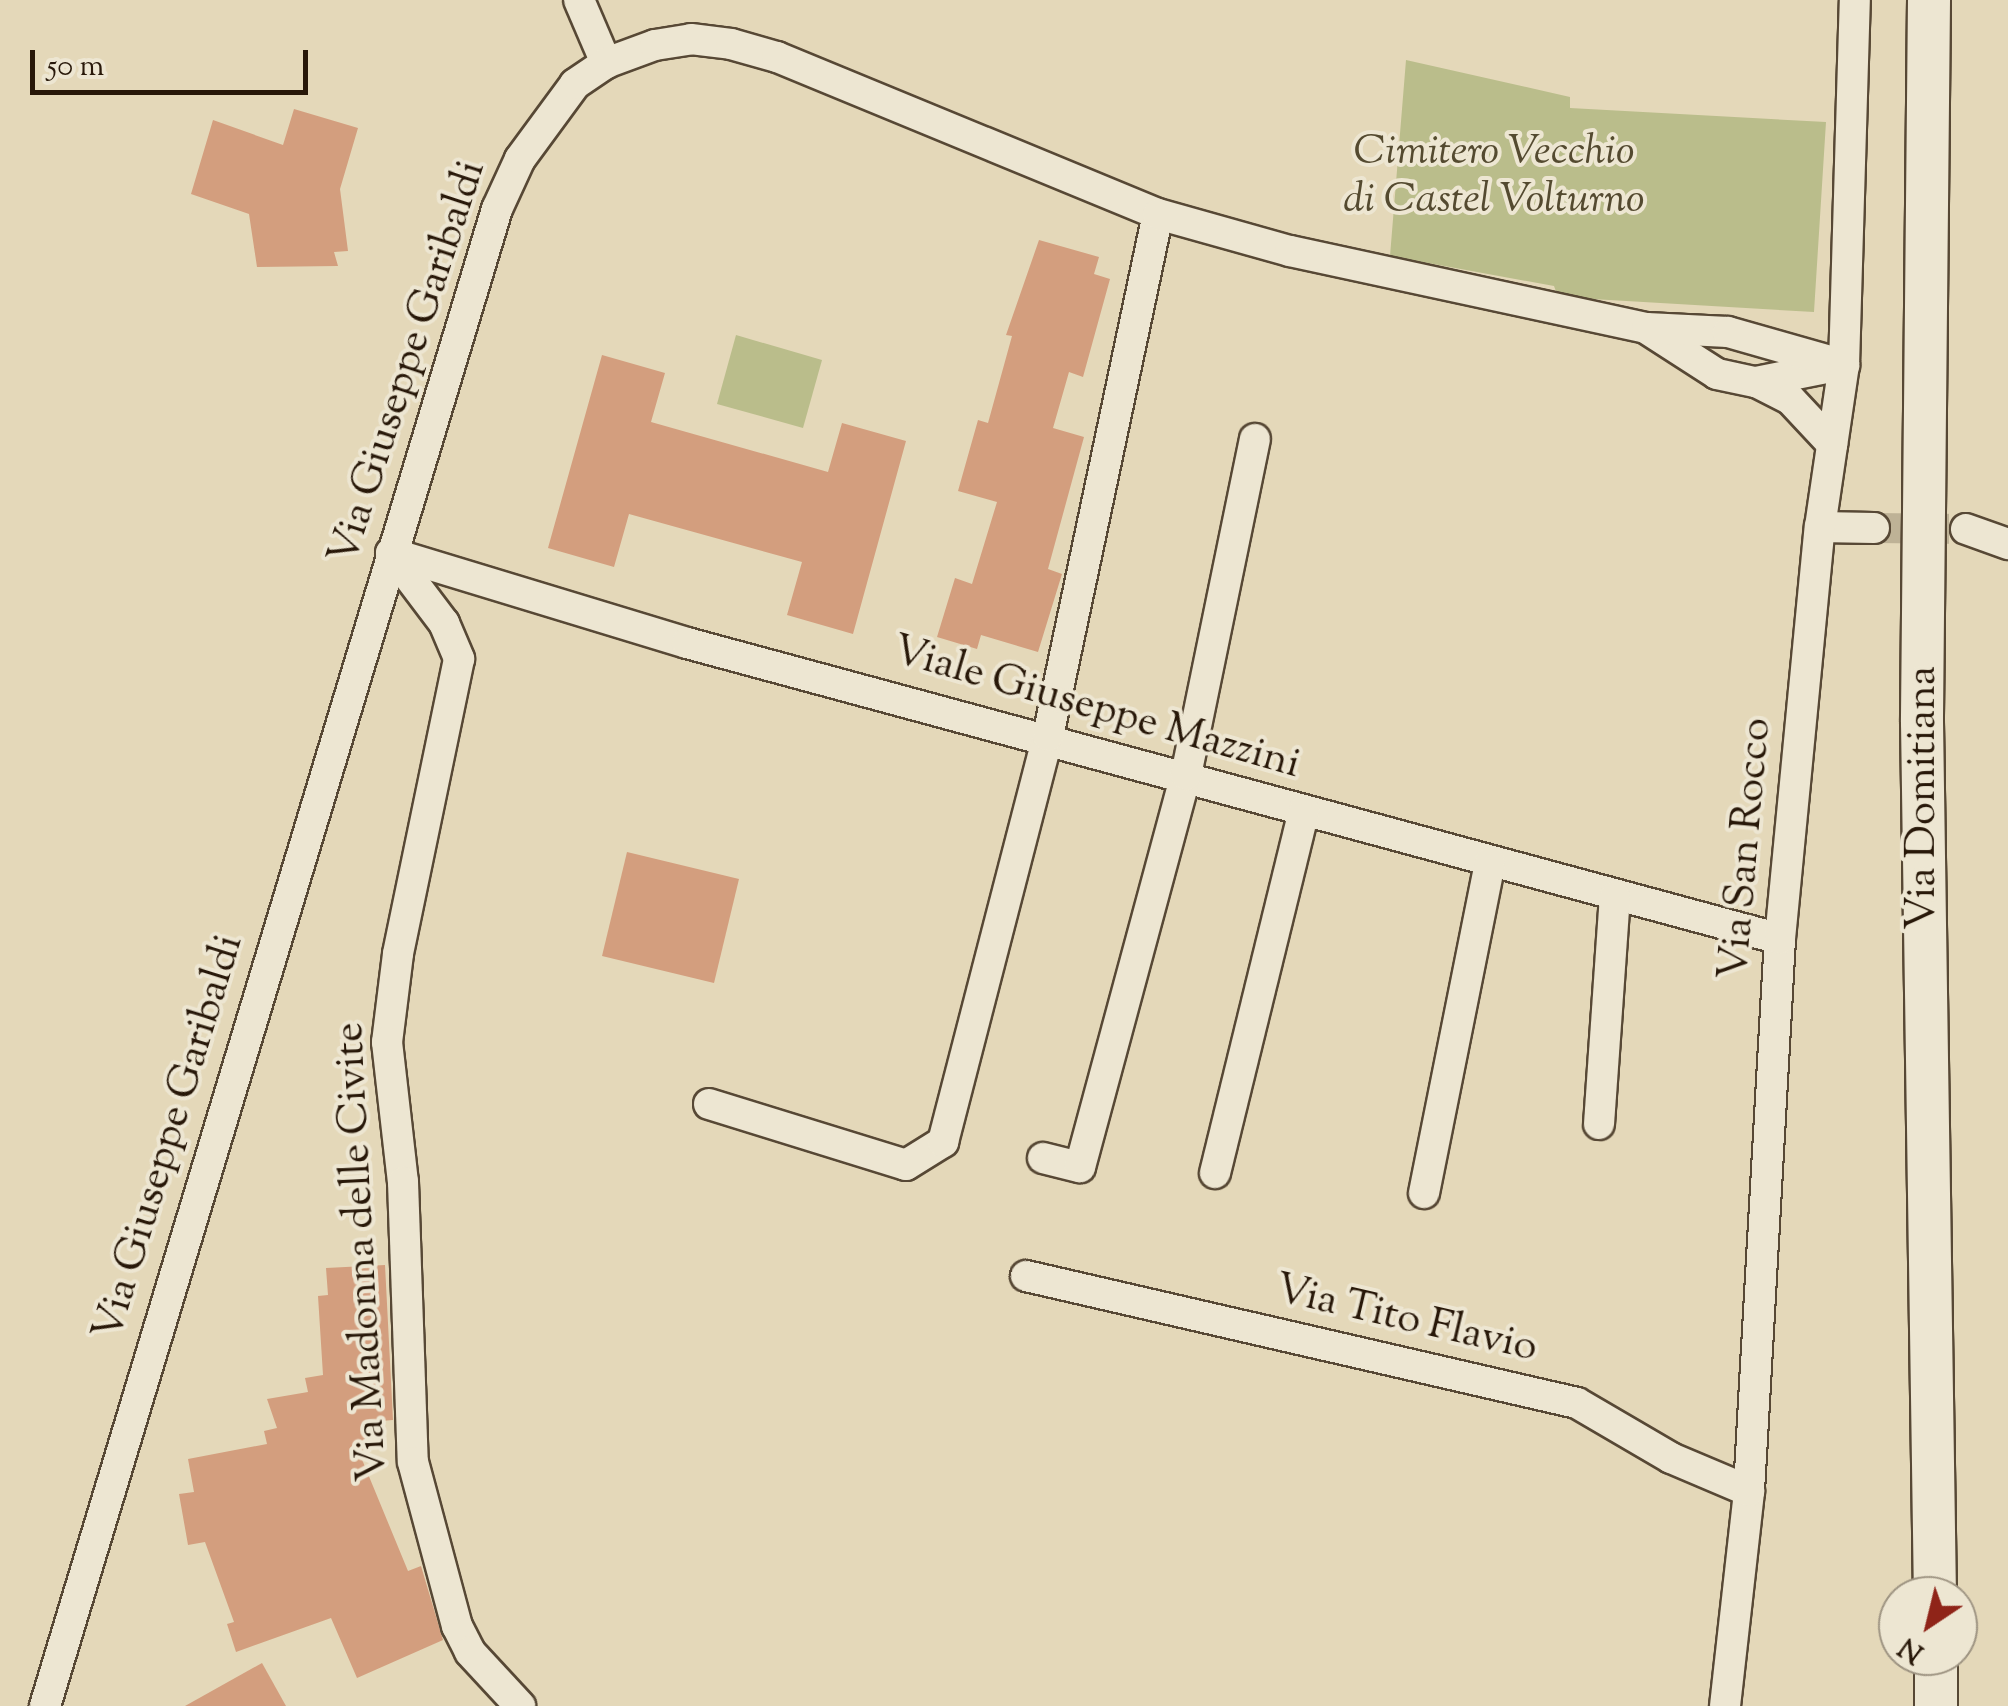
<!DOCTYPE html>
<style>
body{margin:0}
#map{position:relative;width:2008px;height:1706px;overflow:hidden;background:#e4d8b9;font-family:"Sorts Mill Goudy",serif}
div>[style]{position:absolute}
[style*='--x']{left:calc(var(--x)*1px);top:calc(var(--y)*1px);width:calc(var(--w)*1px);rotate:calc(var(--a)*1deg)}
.green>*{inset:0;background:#babd8b}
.building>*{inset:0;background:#d39e7e}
.street-tunnel>*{height:30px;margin-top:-15px;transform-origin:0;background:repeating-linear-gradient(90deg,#beb296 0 30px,transparent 0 45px)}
.roads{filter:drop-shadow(2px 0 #574835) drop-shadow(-2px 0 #574835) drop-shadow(0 2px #574835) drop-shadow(0 -2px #574835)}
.street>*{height:30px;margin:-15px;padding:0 15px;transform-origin:15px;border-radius:15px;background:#ede6d2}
.secondary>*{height:42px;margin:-21px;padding:0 21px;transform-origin:21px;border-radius:21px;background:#ede6d2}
span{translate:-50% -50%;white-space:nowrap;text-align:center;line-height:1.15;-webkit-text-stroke:8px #ede6d2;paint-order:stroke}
.park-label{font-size:42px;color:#544a30;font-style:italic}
.street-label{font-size:42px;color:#281809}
.north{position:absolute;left:1878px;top:1576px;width:100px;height:100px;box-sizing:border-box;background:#ede6d2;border:2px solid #9e9482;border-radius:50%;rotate:215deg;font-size:28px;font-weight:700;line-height:40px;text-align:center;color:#281809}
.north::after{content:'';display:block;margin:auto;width:35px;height:45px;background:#8f2418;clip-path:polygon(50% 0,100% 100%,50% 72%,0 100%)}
.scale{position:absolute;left:30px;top:50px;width:278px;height:45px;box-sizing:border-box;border:5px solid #281809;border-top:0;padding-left:12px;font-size:30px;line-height:35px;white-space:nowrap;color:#281809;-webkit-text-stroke:8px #ede6d2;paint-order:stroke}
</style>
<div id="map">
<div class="green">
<i style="clip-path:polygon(1406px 60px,1570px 97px,1570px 108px,1826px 122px,1814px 312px,1558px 297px,1554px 286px,1390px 256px)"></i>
<i style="clip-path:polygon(736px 335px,822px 360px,803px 428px,717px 404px)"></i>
</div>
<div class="building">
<i style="clip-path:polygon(294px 109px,358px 128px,340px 189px,348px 251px,334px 252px,338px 266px,257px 267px,249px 214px,191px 194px,213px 120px,283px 145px)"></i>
<i style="clip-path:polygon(1039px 240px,1099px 257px,1094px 274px,1110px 279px,1083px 377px,1069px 372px,1053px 428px,1084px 437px,1048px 569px,1062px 574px,1038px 652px,981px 635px,977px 649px,937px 637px,955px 578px,972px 584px,997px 502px,958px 491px,978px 420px,988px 423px,1012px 336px,1006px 335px)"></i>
<i style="clip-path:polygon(602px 355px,665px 373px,651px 422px,828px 472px,842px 423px,906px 441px,853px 634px,787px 615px,802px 562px,629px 514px,614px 567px,548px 548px)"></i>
<i style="clip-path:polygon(627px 852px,739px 879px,714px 983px,602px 956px)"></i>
<i style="clip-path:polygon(385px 1265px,393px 1420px,369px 1422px,369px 1446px,361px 1457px,408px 1571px,421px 1566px,443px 1640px,357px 1678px,331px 1618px,236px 1652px,227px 1624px,234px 1622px,205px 1542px,188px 1545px,179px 1494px,194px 1492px,188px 1459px,267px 1444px,264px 1431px,277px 1428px,267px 1399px,308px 1392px,305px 1378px,323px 1375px,318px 1296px,328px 1295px,326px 1268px)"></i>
<i style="clip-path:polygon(262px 1663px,286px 1706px,185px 1706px)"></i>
</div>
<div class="street-tunnel">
<i style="--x:1874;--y:528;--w:92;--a:0.6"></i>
</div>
<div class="roads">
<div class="street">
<i style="--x:579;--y:0;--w:69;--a:66.8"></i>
<i style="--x:1647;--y:329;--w:83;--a:32.7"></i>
<i style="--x:1717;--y:374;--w:40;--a:12"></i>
<i style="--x:1756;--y:382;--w:87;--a:-11.3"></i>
<i style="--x:1756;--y:382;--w:38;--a:27"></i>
<i style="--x:1790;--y:399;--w:62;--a:47"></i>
<i style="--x:1820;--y:527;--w:54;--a:1.1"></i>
<i style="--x:1966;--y:529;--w:45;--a:19.7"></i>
<i style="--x:391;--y:553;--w:309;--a:16.9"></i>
<i style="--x:687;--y:643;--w:1132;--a:15.15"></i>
<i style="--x:391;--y:553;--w:88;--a:52.9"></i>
<i style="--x:444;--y:623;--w:39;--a:67"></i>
<i style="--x:459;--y:659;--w:301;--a:101.7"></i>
<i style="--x:398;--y:954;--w:89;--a:97.1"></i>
<i style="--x:387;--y:1042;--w:141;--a:83.5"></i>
<i style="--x:403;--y:1182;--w:280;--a:88"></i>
<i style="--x:413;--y:1462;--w:170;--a:75"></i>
<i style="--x:457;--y:1626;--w:29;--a:63"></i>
<i style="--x:470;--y:1652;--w:74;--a:47.2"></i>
<i style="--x:709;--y:1104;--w:206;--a:17.2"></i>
<i style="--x:906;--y:1165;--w:44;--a:-31.9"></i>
<i style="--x:943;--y:1142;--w:419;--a:-75.5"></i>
<i style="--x:1048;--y:736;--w:533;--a:-78.1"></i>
<i style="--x:1599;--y:1124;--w:228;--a:-86"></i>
<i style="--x:1043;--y:1158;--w:38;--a:14"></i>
<i style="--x:1080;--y:1167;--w:406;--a:-74.9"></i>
<i style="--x:1186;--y:775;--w:343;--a:-78.4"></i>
<i style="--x:1215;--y:1173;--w:373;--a:-76.2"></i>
<i style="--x:1424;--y:1193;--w:337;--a:-78.7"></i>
<i style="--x:1026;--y:1276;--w:565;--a:12.98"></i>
<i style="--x:1577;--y:1403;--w:109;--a:30.3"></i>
<i style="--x:1671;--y:1458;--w:85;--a:22.9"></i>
<i style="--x:45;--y:1706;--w:1564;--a:-73.2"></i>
<i style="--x:497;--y:209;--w:55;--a:-65.3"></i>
<i style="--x:520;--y:159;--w:93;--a:-53.7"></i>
<i style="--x:575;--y:84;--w:37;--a:-34"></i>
<i style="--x:606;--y:63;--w:52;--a:-20.2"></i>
<i style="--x:655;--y:45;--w:36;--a:-9"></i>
<i style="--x:691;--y:39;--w:40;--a:7.1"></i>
<i style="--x:731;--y:44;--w:48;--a:15.8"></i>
<i style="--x:777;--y:57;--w:412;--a:22.4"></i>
<i style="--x:1158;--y:214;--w:137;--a:15.7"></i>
<i style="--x:1290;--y:251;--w:365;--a:12.2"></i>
<i style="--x:1647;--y:328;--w:81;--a:2.8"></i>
<i style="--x:1728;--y:332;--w:121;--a:15.9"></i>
<i style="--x:1725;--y:1706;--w:216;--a:-83.6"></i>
<i style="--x:1749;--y:1491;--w:553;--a:-86.79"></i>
<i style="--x:1780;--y:939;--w:414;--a:-84.5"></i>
<i style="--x:1820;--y:527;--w:164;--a:-81.6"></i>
<i style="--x:1844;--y:365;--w:365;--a:-88.3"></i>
</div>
<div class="secondary">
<i style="--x:1929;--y:0;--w:722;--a:90.56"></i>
<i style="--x:1922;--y:722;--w:874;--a:89.15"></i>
<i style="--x:1936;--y:1656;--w:50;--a:90"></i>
</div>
</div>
<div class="park-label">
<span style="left:1494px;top:177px">Cimitero Vecchio<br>di Castel Volturno</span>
</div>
<div class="street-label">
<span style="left:409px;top:363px;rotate:-72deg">Via Giuseppe Garibaldi</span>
<span style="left:1096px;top:709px;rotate:16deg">Viale Giuseppe Mazzini</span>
<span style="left:1924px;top:798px;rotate:-90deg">Via Domitiana</span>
<span style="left:1747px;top:849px;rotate:-85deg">Via San Rocco</span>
<span style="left:170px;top:1138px;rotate:-73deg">Via Giuseppe Garibaldi</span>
<span style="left:363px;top:1252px;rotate:-93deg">Via Madonna delle Civite</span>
<span style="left:1406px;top:1320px;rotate:13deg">Via Tito Flavio</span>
</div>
<div class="north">N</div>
<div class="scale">50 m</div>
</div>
